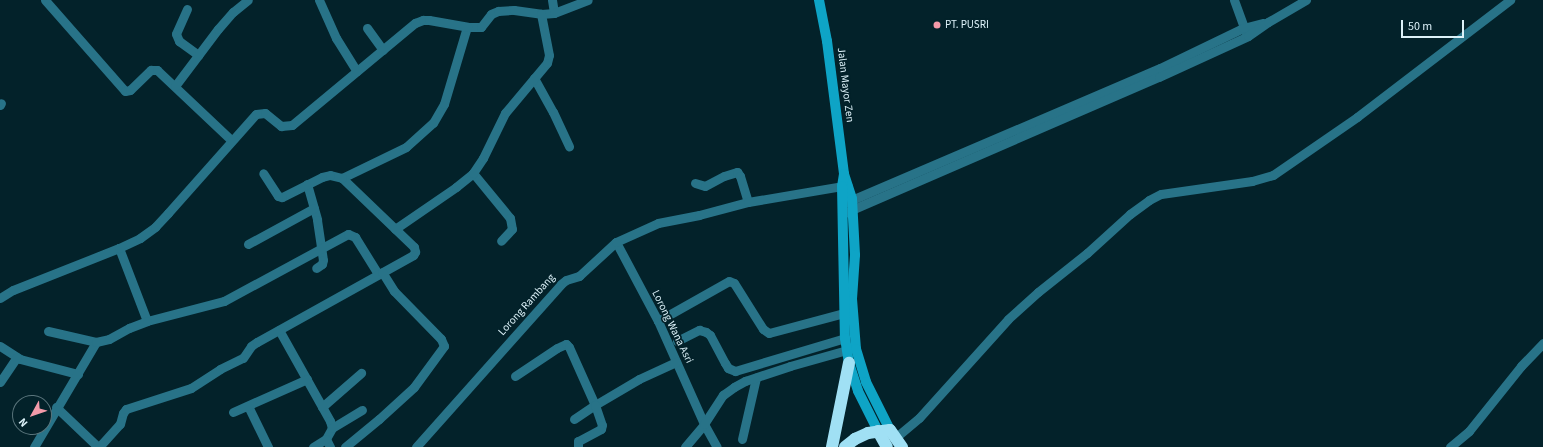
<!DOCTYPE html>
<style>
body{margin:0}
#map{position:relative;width:1543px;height:447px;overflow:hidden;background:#03222a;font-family:"Source Sans 3",sans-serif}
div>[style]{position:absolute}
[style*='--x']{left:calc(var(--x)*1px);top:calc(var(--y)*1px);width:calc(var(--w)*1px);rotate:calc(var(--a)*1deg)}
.street>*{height:9px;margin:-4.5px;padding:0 4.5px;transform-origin:4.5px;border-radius:4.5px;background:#287388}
.secondary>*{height:10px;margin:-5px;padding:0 5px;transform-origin:5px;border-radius:5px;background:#0ea4c6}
.highway>*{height:12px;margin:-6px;padding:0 6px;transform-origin:6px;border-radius:6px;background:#a0e0f4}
.dots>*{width:11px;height:11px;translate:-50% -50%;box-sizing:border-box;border:2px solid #03222a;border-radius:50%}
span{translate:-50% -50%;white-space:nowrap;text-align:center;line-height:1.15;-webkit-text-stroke:3.5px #03222a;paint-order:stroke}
.poi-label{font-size:11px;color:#dcf1f8}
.left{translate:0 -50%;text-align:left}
.street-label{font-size:11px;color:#dcf1f8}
.north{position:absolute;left:12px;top:395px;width:40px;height:40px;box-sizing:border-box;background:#03222a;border:1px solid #5a757c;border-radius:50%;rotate:230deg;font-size:11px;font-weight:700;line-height:16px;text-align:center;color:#dcf1f8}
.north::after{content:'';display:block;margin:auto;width:14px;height:18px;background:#f39aa9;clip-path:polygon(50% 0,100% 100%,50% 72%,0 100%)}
.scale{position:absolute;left:1401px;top:20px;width:63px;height:18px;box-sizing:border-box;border:2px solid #dcf1f8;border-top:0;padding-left:5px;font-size:12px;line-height:14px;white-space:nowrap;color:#dcf1f8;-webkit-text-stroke:3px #03222a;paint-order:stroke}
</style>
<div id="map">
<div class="street">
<i style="--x:45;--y:0;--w:121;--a:48.7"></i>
<i style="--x:125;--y:91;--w:5;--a:-11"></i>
<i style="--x:130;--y:90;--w:29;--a:-44"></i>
<i style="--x:151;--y:70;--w:6;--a:0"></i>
<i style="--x:157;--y:70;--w:102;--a:43.4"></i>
<i style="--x:319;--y:0;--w:42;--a:65.9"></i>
<i style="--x:336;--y:38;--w:39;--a:58"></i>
<i style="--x:552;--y:0;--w:13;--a:81"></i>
<i style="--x:1234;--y:0;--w:35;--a:70"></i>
<i style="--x:187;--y:9;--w:27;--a:114"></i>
<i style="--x:176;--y:34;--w:8;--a:67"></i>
<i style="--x:179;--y:41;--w:24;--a:36"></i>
<i style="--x:367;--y:28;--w:27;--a:54"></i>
<i style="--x:534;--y:78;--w:39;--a:61"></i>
<i style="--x:553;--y:112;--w:38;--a:65"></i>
<i style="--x:175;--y:86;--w:71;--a:-53"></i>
<i style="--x:218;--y:29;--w:23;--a:-49"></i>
<i style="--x:233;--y:12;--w:19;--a:-39"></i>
<i style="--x:0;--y:105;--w:2;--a:-63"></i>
<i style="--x:473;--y:173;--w:58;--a:50.6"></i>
<i style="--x:510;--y:218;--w:11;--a:80"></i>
<i style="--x:512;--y:229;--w:16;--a:133"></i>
<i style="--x:342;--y:178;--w:71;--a:-25.8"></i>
<i style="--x:406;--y:147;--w:36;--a:-42"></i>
<i style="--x:433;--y:123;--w:22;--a:-60"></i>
<i style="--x:444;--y:104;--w:80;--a:-73.4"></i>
<i style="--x:467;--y:27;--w:14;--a:0"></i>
<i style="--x:481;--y:27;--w:16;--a:-52"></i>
<i style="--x:491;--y:14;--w:8;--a:-23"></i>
<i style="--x:498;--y:11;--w:16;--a:-4"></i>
<i style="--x:514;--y:10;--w:27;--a:8"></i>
<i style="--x:541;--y:14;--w:13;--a:-4"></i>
<i style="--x:554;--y:13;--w:36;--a:-21"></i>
<i style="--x:695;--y:183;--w:10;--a:17"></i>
<i style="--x:705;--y:186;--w:21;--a:-28"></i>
<i style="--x:724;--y:176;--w:14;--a:-17"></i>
<i style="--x:737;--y:172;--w:5;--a:53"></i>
<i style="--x:740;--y:176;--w:27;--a:73"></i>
<i style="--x:307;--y:184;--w:37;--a:74"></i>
<i style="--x:317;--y:220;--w:40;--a:81.5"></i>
<i style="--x:323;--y:260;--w:4;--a:104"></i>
<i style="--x:322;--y:264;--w:7;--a:146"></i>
<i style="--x:847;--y:202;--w:340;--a:-23.2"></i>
<i style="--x:1160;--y:68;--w:92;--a:-25.7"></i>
<i style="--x:1243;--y:28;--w:21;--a:-14"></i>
<i style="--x:842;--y:214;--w:345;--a:-23.4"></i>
<i style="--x:1159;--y:77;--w:98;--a:-24.7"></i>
<i style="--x:1248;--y:36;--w:24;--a:-35"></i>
<i style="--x:1268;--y:22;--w:44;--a:-30.1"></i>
<i style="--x:395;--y:229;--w:74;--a:-34.5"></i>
<i style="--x:456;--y:187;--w:22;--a:-39"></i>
<i style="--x:473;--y:173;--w:18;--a:-56"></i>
<i style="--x:483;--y:158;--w:50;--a:-63.9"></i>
<i style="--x:505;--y:113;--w:65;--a:-50"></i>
<i style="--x:547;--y:63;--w:8;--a:-76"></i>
<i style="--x:549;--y:55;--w:42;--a:-101"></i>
<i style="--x:616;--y:242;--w:89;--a:62"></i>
<i style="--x:658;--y:321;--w:113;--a:65.9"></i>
<i style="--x:704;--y:424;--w:26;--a:61"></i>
<i style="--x:248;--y:244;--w:75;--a:-28.6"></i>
<i style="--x:119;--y:248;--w:78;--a:69"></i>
<i style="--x:147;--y:321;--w:80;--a:-14.6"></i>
<i style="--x:224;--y:301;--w:141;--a:-28.4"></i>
<i style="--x:348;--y:234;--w:8;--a:23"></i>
<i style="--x:355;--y:237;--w:44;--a:58.1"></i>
<i style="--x:0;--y:298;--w:15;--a:-32"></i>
<i style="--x:13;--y:290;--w:114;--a:-21.6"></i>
<i style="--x:119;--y:248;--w:23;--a:-25"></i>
<i style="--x:140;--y:238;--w:19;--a:-36"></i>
<i style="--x:155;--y:227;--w:19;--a:-47"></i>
<i style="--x:168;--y:213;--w:132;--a:-48.4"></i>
<i style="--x:256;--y:114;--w:9;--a:-6"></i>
<i style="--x:265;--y:113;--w:21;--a:39"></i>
<i style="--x:281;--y:126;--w:11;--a:-5"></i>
<i style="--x:292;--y:125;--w:160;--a:-39.7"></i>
<i style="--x:415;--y:23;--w:9;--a:-21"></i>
<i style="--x:423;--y:20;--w:6;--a:0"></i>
<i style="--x:429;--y:20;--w:39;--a:10"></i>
<i style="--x:658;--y:321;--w:81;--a:-29.4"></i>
<i style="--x:729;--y:281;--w:5;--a:22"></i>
<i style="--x:734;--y:283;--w:54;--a:57.8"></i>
<i style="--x:763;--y:329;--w:7;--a:34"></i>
<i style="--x:769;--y:333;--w:78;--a:-14.9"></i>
<i style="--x:279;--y:330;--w:104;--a:60.7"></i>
<i style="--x:330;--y:421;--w:7;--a:74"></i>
<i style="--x:332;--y:428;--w:13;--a:119"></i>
<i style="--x:326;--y:439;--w:9;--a:63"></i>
<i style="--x:48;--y:331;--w:49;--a:12.9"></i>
<i style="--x:677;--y:341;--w:25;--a:-27"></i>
<i style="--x:699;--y:330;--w:7;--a:16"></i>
<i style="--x:706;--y:332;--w:5;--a:37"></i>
<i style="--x:710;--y:335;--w:32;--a:62"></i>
<i style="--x:725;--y:363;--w:6;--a:59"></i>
<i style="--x:728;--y:368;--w:8;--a:23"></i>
<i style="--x:735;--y:371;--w:115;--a:-16.7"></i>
<i style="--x:0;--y:346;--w:24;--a:33"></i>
<i style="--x:20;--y:359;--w:60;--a:14.5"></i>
<i style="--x:515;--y:376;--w:50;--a:-33.7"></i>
<i style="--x:557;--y:348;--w:10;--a:-24"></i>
<i style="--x:566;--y:344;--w:4;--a:45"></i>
<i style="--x:569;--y:347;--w:64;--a:65.9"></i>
<i style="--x:595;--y:405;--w:51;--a:-30.6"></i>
<i style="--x:639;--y:379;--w:41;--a:-24.7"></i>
<i style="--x:0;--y:382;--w:30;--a:-56"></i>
<i style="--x:248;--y:406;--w:46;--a:64"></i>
<i style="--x:56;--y:407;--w:58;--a:43.6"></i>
<i style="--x:322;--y:407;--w:52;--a:-41.1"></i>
<i style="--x:233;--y:412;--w:81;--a:-24"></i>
<i style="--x:574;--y:419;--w:25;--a:-34"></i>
<i style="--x:595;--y:405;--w:21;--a:71"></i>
<i style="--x:602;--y:425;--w:4;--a:104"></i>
<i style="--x:601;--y:429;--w:26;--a:152"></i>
<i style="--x:578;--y:441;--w:6;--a:90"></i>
<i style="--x:332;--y:428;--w:35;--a:-31"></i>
<i style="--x:895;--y:438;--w:31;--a:-40"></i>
<i style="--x:919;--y:418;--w:133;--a:-48"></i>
<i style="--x:1008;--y:319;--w:40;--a:-42"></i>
<i style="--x:1038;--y:292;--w:63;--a:-38.5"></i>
<i style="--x:1087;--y:253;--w:58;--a:-42.2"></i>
<i style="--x:1130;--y:214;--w:24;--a:-36"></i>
<i style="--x:1149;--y:200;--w:13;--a:-27"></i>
<i style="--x:1161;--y:194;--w:92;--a:-8.1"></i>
<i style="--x:1252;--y:181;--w:22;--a:-16"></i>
<i style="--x:1273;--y:175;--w:102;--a:-34.6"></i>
<i style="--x:1357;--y:117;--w:193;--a:-37.4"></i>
<i style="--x:742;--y:439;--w:63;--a:-77.1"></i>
<i style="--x:34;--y:447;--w:122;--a:-59.4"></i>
<i style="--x:96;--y:342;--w:13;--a:-13"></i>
<i style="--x:109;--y:339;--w:23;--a:-29"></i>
<i style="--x:129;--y:328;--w:19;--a:-21"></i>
<i style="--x:99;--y:447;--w:31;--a:-48"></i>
<i style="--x:120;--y:424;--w:11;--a:-75"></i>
<i style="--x:123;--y:413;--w:5;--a:-53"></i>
<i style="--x:126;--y:409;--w:68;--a:-17.9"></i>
<i style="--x:191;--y:388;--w:35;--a:-33"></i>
<i style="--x:220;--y:369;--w:25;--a:-26"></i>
<i style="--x:243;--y:358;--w:14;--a:-56"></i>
<i style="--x:251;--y:346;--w:7;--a:-34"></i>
<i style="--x:257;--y:342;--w:179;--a:-29.1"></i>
<i style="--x:413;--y:255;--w:4;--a:-56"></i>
<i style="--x:415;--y:252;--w:5;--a:-101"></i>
<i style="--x:414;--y:247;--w:100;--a:-136.2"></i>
<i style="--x:342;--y:178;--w:12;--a:-166"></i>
<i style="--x:330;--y:175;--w:8;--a:166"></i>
<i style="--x:322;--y:177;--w:45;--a:153.4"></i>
<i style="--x:282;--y:197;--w:4;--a:-166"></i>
<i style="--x:278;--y:196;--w:27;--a:-123"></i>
<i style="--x:313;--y:447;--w:15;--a:-32"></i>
<i style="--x:345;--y:447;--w:44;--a:-39.5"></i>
<i style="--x:379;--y:419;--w:47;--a:-42.4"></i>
<i style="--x:414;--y:387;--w:51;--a:-53.8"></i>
<i style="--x:444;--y:346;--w:8;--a:-113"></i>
<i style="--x:441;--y:339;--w:67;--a:-134.4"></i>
<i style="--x:394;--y:291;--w:22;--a:-122"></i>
<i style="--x:416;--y:447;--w:218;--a:-48.3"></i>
<i style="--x:561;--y:284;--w:6;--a:-39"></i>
<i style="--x:566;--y:280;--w:14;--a:-17"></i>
<i style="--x:579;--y:276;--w:50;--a:-42.6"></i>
<i style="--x:616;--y:242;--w:46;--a:-24.3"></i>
<i style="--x:658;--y:223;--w:42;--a:-11"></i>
<i style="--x:699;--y:215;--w:51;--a:-14.9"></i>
<i style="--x:748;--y:202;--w:101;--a:-9.6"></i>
<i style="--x:685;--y:447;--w:30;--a:-50"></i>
<i style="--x:704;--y:424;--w:35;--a:-57"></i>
<i style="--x:723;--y:395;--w:14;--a:-36"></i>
<i style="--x:734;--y:387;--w:13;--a:-29"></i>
<i style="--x:745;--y:381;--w:47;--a:-18.4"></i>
<i style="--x:790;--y:366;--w:59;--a:-15.7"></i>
<i style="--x:1450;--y:447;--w:25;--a:-40"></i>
<i style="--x:1469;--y:431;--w:83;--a:-51.3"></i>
<i style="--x:1521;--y:366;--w:32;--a:-46"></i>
</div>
<div class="secondary">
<i style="--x:819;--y:0;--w:42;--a:79"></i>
<i style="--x:827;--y:41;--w:134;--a:82.7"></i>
<i style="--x:844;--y:174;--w:26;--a:72"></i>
<i style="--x:852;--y:199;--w:56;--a:86.9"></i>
<i style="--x:855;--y:255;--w:44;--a:93.9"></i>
<i style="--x:852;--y:299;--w:50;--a:85.4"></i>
<i style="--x:856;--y:349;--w:34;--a:73"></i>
<i style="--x:866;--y:382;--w:54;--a:63.4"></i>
<i style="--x:844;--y:174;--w:12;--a:99"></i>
<i style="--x:842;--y:186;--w:152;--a:88.9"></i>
<i style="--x:845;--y:338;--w:25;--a:81"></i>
<i style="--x:849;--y:363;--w:29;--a:72"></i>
<i style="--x:858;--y:391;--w:45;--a:63.4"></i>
</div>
<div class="highway">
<i style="--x:878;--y:431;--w:18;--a:61"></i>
<i style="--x:832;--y:447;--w:86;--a:-78.6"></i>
<i style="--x:845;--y:447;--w:13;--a:-39"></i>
<i style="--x:855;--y:439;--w:14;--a:-25"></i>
<i style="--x:868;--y:433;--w:22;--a:-8"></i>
<i style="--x:890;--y:430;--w:21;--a:55"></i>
</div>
<div class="dots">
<i style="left:937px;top:25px;background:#f39aa9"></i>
</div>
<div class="poi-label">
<span class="left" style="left:945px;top:25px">PT. PUSRI</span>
</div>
<div class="street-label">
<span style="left:845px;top:85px;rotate:83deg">Jalan Mayor Zen</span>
<span style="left:527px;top:305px;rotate:-48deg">Lorong Rambang</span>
<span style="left:672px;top:327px;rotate:64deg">Lorong Wana Asri</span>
</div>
<div class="north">N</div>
<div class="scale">50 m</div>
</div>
